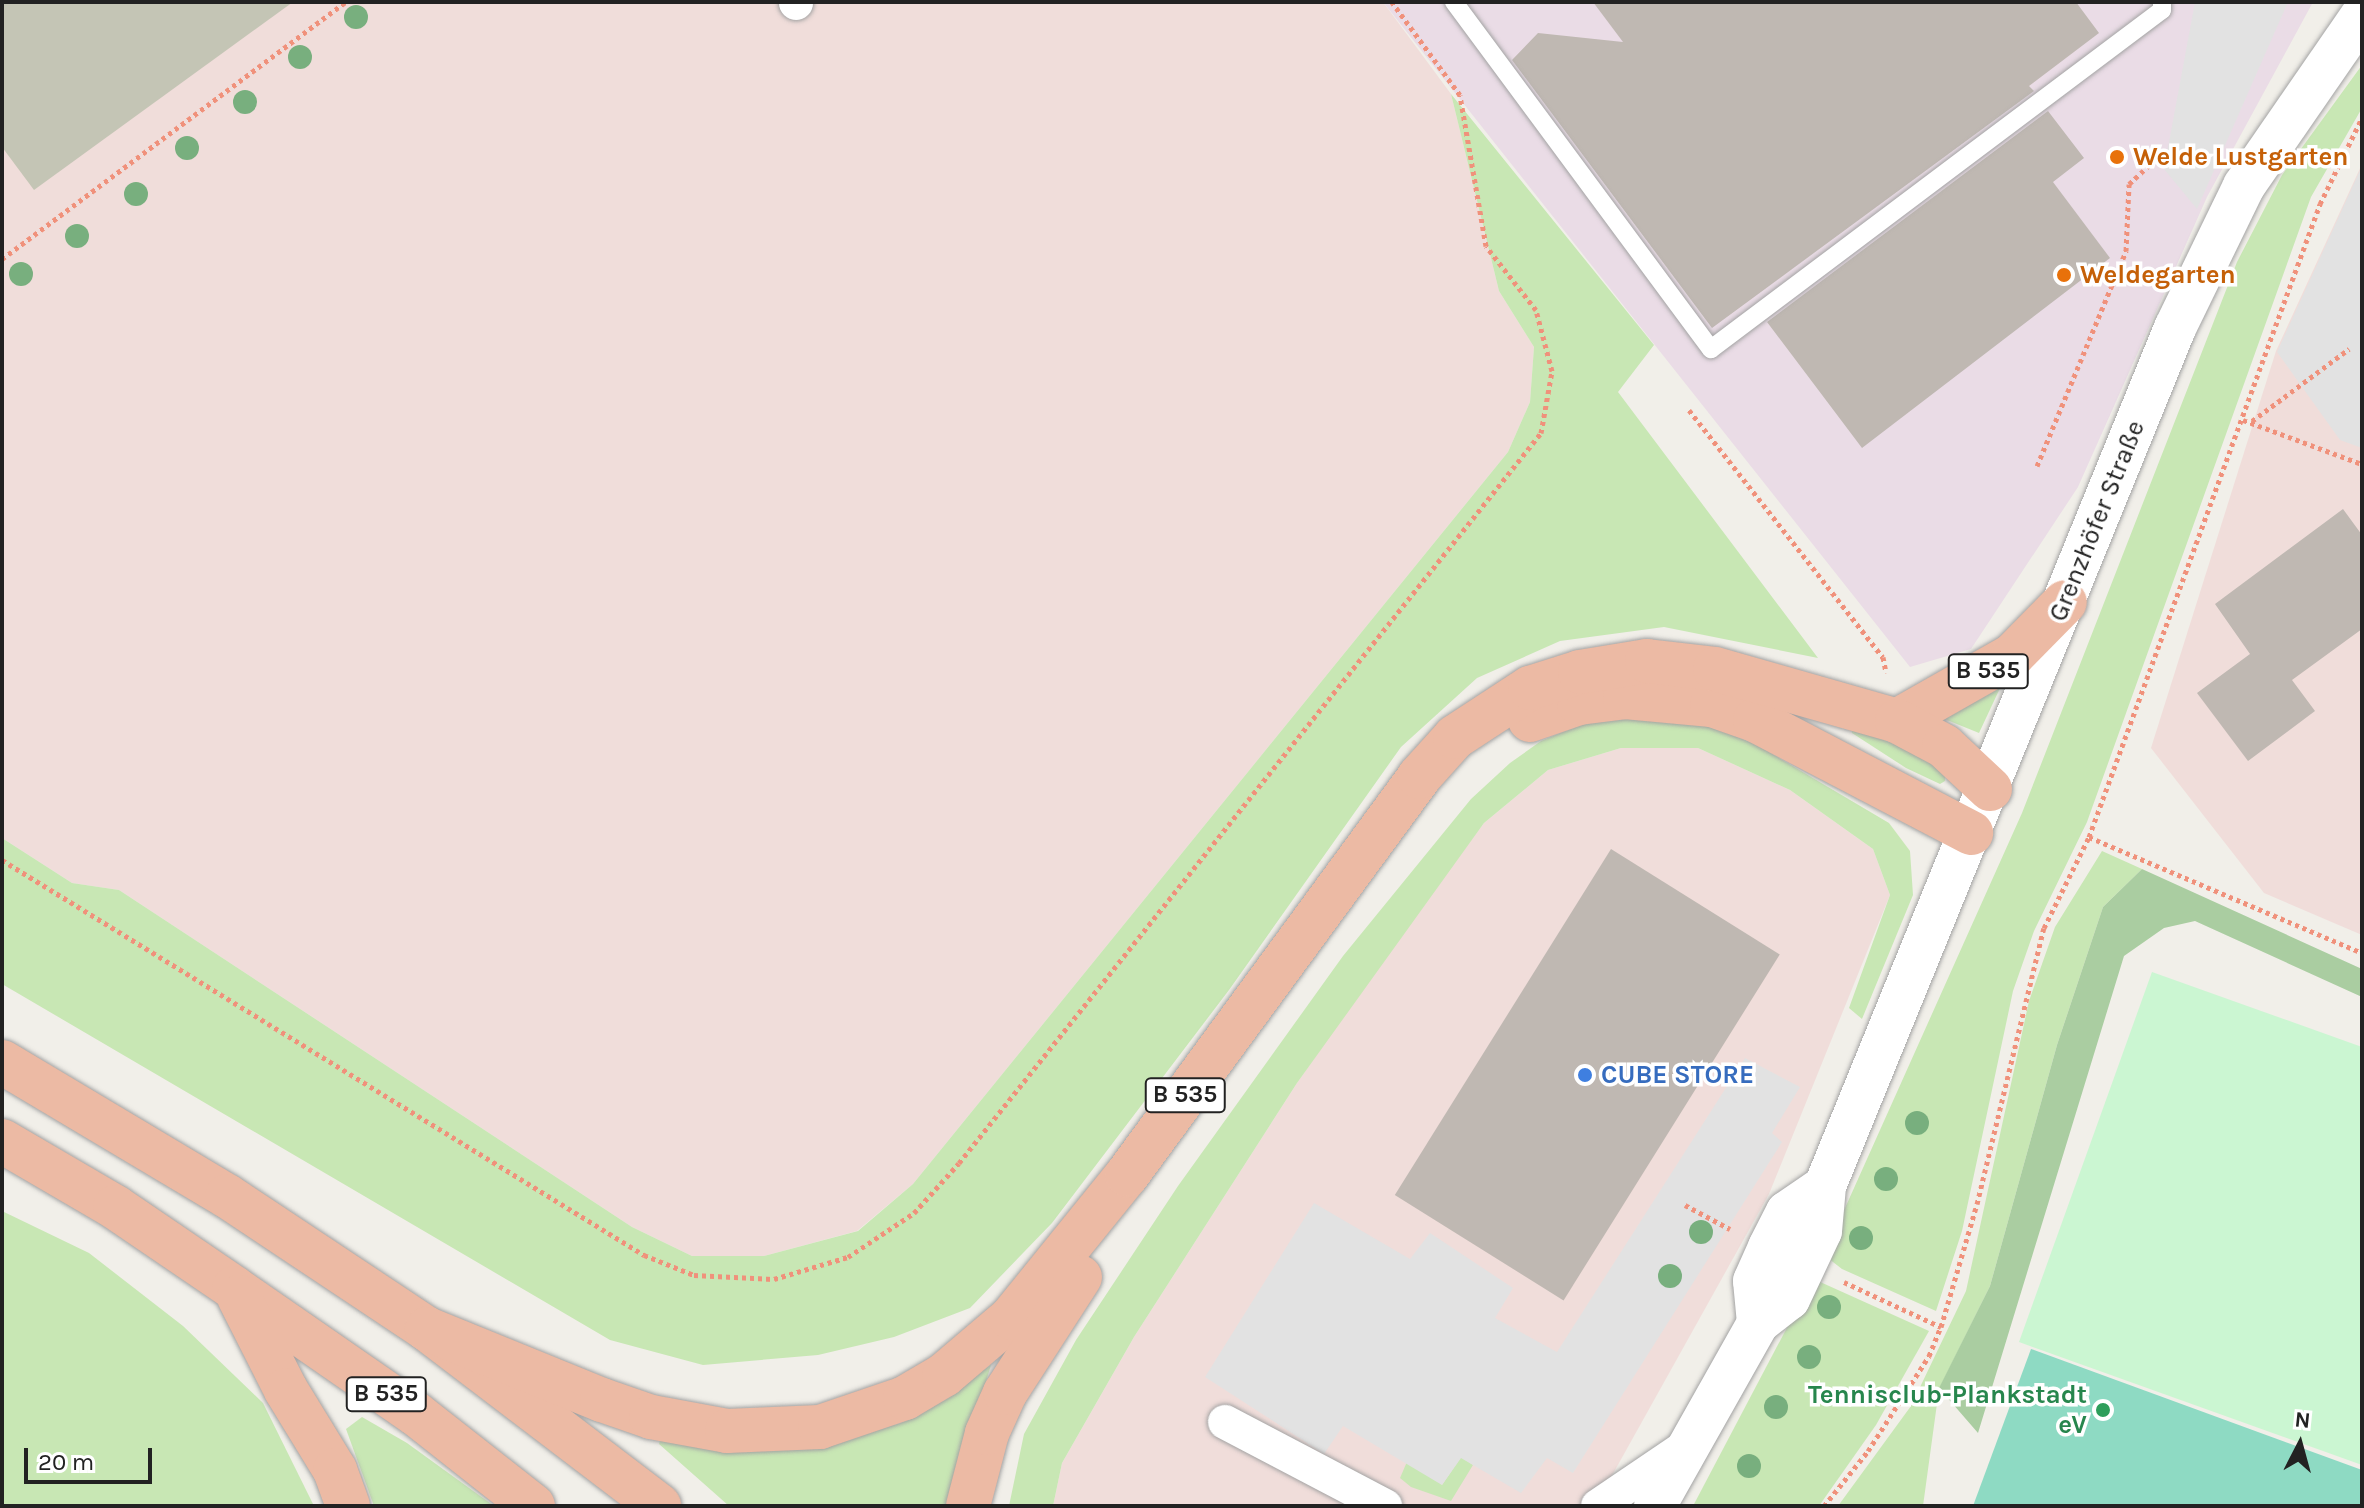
<!DOCTYPE html>
<meta charset="utf-8">
<style>
body{margin:0}
#map{position:relative;width:2364px;height:1508px;overflow:hidden;background:#f1efe9;font-family:Karla,sans-serif}
div>[style]{position:absolute}
.commercial>*{inset:0;background:#f0ddda}
.industrial>*{inset:0;background:#eadce6}
.construction>*{inset:0;background:#c4c5b5}
.grass>*{inset:0;background:#c8e7b4}
.forest>*{inset:0;background:#aacda1}
.park>*{inset:0;background:#cbf6d2}
.pitch>*{inset:0;background:#8edac3}
.parking>*{inset:0;background:#e2e2e2}
.building>*{inset:0;background:#bfb8b2;transform-origin:0 0}
.path>*{height:5px;margin-top:-2.5px;transform-origin:0;background:repeating-linear-gradient(90deg,#f0917b 0 4px,transparent 0 8px)}
.roads{filter:drop-shadow(0 0 2px #a3a3a3) drop-shadow(0 0 2px #a3a3a3)}
.service>*{height:18px;margin:-9px;padding:0 9px;transform-origin:9px;border-radius:9px;background:#fff}
.minor>*{height:34px;margin:-17px;padding:0 17px;transform-origin:17px;border-radius:17px;background:#fff}
.tertiary>*{height:42px;margin:-21px;padding:0 21px;transform-origin:21px;border-radius:21px;background:#fff}
.trunk>*{height:44px;margin:-22px;padding:0 22px;transform-origin:22px;border-radius:22px;background:#ecbaa4}
.trees>*{width:24px;height:24px;margin:-12px;border-radius:50%;background:#78af7e}
.dots>*{width:22px;height:22px;translate:-50% -50%;box-sizing:border-box;border:4px solid #fff;border-radius:50%}
span{translate:-50% -50%;white-space:nowrap;text-align:center;line-height:1.15;-webkit-text-stroke:7px #fff;paint-order:stroke}
.shield-label span{padding:2px 6px;background:#fff;border:2px solid;border-radius:6px;-webkit-text-stroke-width:0}
.shield-label{font-size:24px;color:#222;font-weight:700}
.food-label{font-size:26px;color:#c56008;font-weight:700}
.left{translate:0 -50%;text-align:left}
.street-label{font-size:26px;color:#222}
.shop-label{font-size:26px;color:#366cbe;font-weight:700}
.leisure-label{font-size:26px;color:#27864d;font-weight:700}
.right{translate:-100% -50%;text-align:right}
.frame{position:absolute;inset:0;border:4px solid #222;pointer-events:none}
.north{position:absolute;left:2260px;top:1404px;width:80px;height:80px;-webkit-text-stroke:6px #fff;paint-order:stroke;rotate:6deg;font-size:22px;font-weight:700;line-height:32px;text-align:center;color:#222}
.north::after{content:'';display:block;margin:auto;width:28px;height:36px;background:#222;clip-path:polygon(50% 0,100% 100%,50% 72%,0 100%)}
.scale{position:absolute;left:24px;top:1448px;width:128px;height:36px;box-sizing:border-box;border:4px solid #222;border-top:0;padding-left:10px;font-size:24px;line-height:28px;white-space:nowrap;color:#222;-webkit-text-stroke:6px #fff;paint-order:stroke}
</style>
<div id="map">
<div class="commercial">
<div style="clip-path:polygon(2px 2px,1383px 2px,1451px 94px,1499px 291px,1534px 347px,1530px 402px,1508px 452px,913px 1184px,857px 1231px,764px 1256px,692px 1256px,632px 1227px,119px 890px,72px 883px,2px 838px)"></div>
<div style="clip-path:polygon(2362px 164px,2362px 935px,2264px 893px,2151px 748px,2276px 351px)"></div>
<div style="clip-path:polygon(1621px 748px,1698px 748px,1790px 790px,1873px 849px,1890px 895px,1769px 1194px,1595px 1506px,1053px 1506px,1062px 1463px,1134px 1337px,1297px 1083px,1402px 932px,1484px 823px,1548px 770px)"></div>
</div>
<div class="industrial">
<div style="clip-path:polygon(1383px 2px,2313px 2px,2207px 197px,2078px 487px,1971px 649px,1910px 667px)"></div>
</div>
<div class="construction">
<div style="clip-path:polygon(2px 2px,293px 2px,34px 190px,2px 147px)"></div>
</div>
<div class="grass">
<div style="clip-path:polygon(2362px 65px,2362px 108px,2311px 197px,2087px 822px,2034px 931px,2013px 991px,1962px 1231px,1936px 1311px,1842px 1269px,1824px 1255px,2022px 813px,2237px 262px,2282px 175px)"></div>
<div style="clip-path:polygon(1451px 94px,1654px 345px,1618px 392px,1818px 658px,1664px 627px,1560px 641px,1477px 678px,1401px 747px,1229px 990px,1052px 1223px,970px 1308px,894px 1337px,818px 1355px,703px 1365px,610px 1340px,2px 984px,2px 838px,72px 883px,119px 890px,632px 1227px,692px 1256px,764px 1256px,858px 1231px,913px 1184px,1508px 452px,1530px 402px,1534px 347px,1499px 291px)"></div>
<div style="clip-path:polygon(2001px 686px,1979px 733px,1942px 718px)"></div>
<div style="clip-path:polygon(1624px 716px,1706px 724px,1757px 745px,1889px 823px,1910px 851px,1913px 895px,1862px 1019px,1849px 1008px,1890px 895px,1873px 849px,1790px 790px,1698px 748px,1621px 748px,1548px 770px,1484px 823px,1297px 1083px,1134px 1337px,1062px 1463px,1053px 1506px,1009px 1506px,1024px 1434px,1076px 1340px,1178px 1186px,1343px 956px,1471px 799px,1510px 763px,1541px 741px,1580px 725px)"></div>
<div style="clip-path:polygon(1852px 727px,1926px 757px,1945px 772px,1945px 781px,1940px 784px,1906px 768px,1852px 733px)"></div>
<div style="clip-path:polygon(2102px 851px,2142px 869px,2103px 907px,2057px 1045px,1990px 1286px,1939px 1389px,1923px 1506px,1838px 1506px,1911px 1406px,1966px 1291px,2029px 1001px,2055px 927px)"></div>
<div style="clip-path:polygon(2px 1211px,89px 1253px,183px 1326px,263px 1403px,314px 1506px,2px 1506px)"></div>
<div style="clip-path:polygon(1818px 1281px,1929px 1331px,1876px 1425px,1819px 1506px,1693px 1506px,1811px 1282px)"></div>
<div style="clip-path:polygon(991px 1365px,948px 1506px,729px 1506px,659px 1444px,660px 1440px,825px 1444px,901px 1423px)"></div>
<div style="clip-path:polygon(362px 1417px,407px 1443px,494px 1506px,374px 1506px,346px 1429px)"></div>
<div style="clip-path:polygon(1418px 1436px,1442px 1485px,1461px 1457px,1473px 1465px,1451px 1501px,1411px 1487px,1400px 1478px)"></div>
</div>
<div class="forest">
<div style="clip-path:polygon(2142px 869px,2362px 969px,2362px 997px,2195px 921px,2164px 928px,2124px 956px,1978px 1433px,1939px 1388px,1990px 1286px,2057px 1045px,2103px 907px)"></div>
</div>
<div class="park">
<div style="clip-path:polygon(2152px 972px,2362px 1047px,2362px 1465px,2019px 1342px)"></div>
</div>
<div class="pitch">
<div style="clip-path:polygon(2031px 1349px,2362px 1470px,2362px 1506px,1973px 1506px)"></div>
</div>
<div class="parking">
<div style="clip-path:polygon(2195px 2px,2288px 2px,2197px 209px,2164px 169px)"></div>
<div style="clip-path:polygon(2362px 166px,2362px 448px,2340px 440px,2277px 352px)"></div>
<div style="clip-path:polygon(1745px 1058px,1800px 1087px,1772px 1133px,1782px 1142px,1573px 1473px,1547px 1458px,1521px 1493px,1461px 1458px,1442px 1485px,1343px 1426px,1324px 1454px,1205px 1377px,1314px 1203px,1410px 1259px,1430px 1233px,1513px 1288px,1495px 1318px,1557px 1352px)"></div>
</div>
<div class="building">
<div style="clip-path:polygon(1593px 2px,2076px 2px,2099px 33px,2029px 86px,2034px 91px,1712px 328px,1512px 60px,1538px 33px,1623px 42px)"></div>
<div style="clip-path:polygon(2048px 111px,2084px 158px,2053px 182px,2110px 258px,1862px 448px,1767px 322px)"></div>
<div style="clip-path:polygon(2343px 509px,2362px 535px,2362px 629px,2292px 680px,2315px 711px,2248px 761px,2197px 693px,2250px 654px,2215px 604px)"></div>
<div style="left:1611px;top:849px;width:199px;height:408px;rotate:32deg"></div>
</div>
<div class="path">
<div style="left:2px;top:259px;width:429px;rotate:-36.8deg"></div>
<div style="left:1689px;top:410px;width:314px;rotate:51.9deg"></div>
<div style="left:1883px;top:657px;width:16px;rotate:79deg"></div>
<div style="left:2243px;top:420px;width:127px;rotate:20.3deg"></div>
<div style="left:2252px;top:421px;width:121px;rotate:-36.6deg"></div>
<div style="left:2037px;top:466px;width:233px;rotate:-67.5deg"></div>
<div style="left:2126px;top:251px;width:67px;rotate:-87.4deg"></div>
<div style="left:2129px;top:184px;width:33px;rotate:-43deg"></div>
<div style="left:2089px;top:837px;width:297px;rotate:23deg"></div>
<div style="left:2px;top:860px;width:754px;rotate:31.6deg"></div>
<div style="left:644px;top:1255px;width:54px;rotate:21.8deg"></div>
<div style="left:694px;top:1275px;width:80px;rotate:2.9deg"></div>
<div style="left:774px;top:1279px;width:77px;rotate:-16.6deg"></div>
<div style="left:848px;top:1257px;width:79px;rotate:-33.7deg"></div>
<div style="left:914px;top:1213px;width:67px;rotate:-48deg"></div>
<div style="left:959px;top:1163px;width:934px;rotate:-51.44deg"></div>
<div style="left:1541px;top:433px;width:63px;rotate:-79.9deg"></div>
<div style="left:1552px;top:371px;width:63px;rotate:-104.7deg"></div>
<div style="left:1536px;top:310px;width:81px;rotate:-128deg"></div>
<div style="left:1486px;top:246px;width:153px;rotate:-99.8deg"></div>
<div style="left:1460px;top:95px;width:115px;rotate:-126.2deg"></div>
<div style="left:1685px;top:1205px;width:51px;rotate:28.1deg"></div>
<div style="left:1844px;top:1282px;width:107px;rotate:24.9deg"></div>
<div style="left:1824px;top:1506px;width:70px;rotate:-51.3deg"></div>
<div style="left:1868px;top:1451px;width:113px;rotate:-57.3deg"></div>
<div style="left:1929px;top:1356px;width:31px;rotate:-68deg"></div>
<div style="left:1941px;top:1327px;width:128px;rotate:-73.7deg"></div>
<div style="left:1977px;top:1204px;width:284px;rotate:-76.4deg"></div>
<div style="left:2044px;top:928px;width:102px;rotate:-63.7deg"></div>
<div style="left:2089px;top:837px;width:674px;rotate:-69.95deg"></div>
<div style="left:2320px;top:204px;width:96px;rotate:-64deg"></div>
</div>
<div class="roads">
<div class="service">
<div style="left:1454px;top:2px;width:432px;rotate:53.5deg"></div>
<div style="left:1711px;top:349px;width:564px;rotate:-36.93deg"></div>
<div style="left:2162px;top:10px;width:8px;rotate:-90deg"></div>
</div>
<div class="minor">
<div style="left:796px;top:2px;width:1px;rotate:90deg"></div>
<div style="left:1225px;top:1422px;width:181px;rotate:27.7deg"></div>
<div style="left:1598px;top:1506px;width:109px;rotate:-34.1deg"></div>
</div>
<div class="tertiary">
<div style="left:1758px;top:1323px;width:42px;rotate:-95.4deg"></div>
<div style="left:1754px;top:1281px;width:37px;rotate:-66deg"></div>
<div style="left:1769px;top:1247px;width:39px;rotate:-63deg"></div>
<div style="left:1787px;top:1212px;width:46px;rotate:-34.4deg"></div>
<div style="left:1655px;top:1506px;width:210px;rotate:-60.6deg"></div>
<div style="left:1758px;top:1323px;width:39px;rotate:-38deg"></div>
<div style="left:1789px;top:1299px;width:75px;rotate:-64.8deg"></div>
<div style="left:1821px;top:1231px;width:45px;rotate:-84.9deg"></div>
<div style="left:1825px;top:1186px;width:927px;rotate:-67.81deg"></div>
<div style="left:2175px;top:328px;width:158px;rotate:-64.1deg"></div>
<div style="left:2244px;top:186px;width:208px;rotate:-55.4deg"></div>
</div>
<div class="trunk">
<div style="left:1530px;top:720px;width:52px;rotate:-19.1deg"></div>
<div style="left:1579px;top:703px;width:46px;rotate:-7.4deg"></div>
<div style="left:1625px;top:697px;width:87px;rotate:5.3deg"></div>
<div style="left:1712px;top:705px;width:46px;rotate:19.2deg"></div>
<div style="left:1755px;top:720px;width:244px;rotate:27.6deg"></div>
<div style="left:1897px;top:721px;width:133px;rotate:-29.6deg"></div>
<div style="left:2013px;top:655px;width:74px;rotate:-45.5deg"></div>
<div style="left:2px;top:1062px;width:262px;rotate:30.8deg"></div>
<div style="left:227px;top:1196px;width:240px;rotate:33.6deg"></div>
<div style="left:427px;top:1329px;width:292px;rotate:37.3deg"></div>
<div style="left:2px;top:1141px;width:131px;rotate:30.3deg"></div>
<div style="left:115px;top:1207px;width:144px;rotate:34.2deg"></div>
<div style="left:234px;top:1288px;width:221px;rotate:34.7deg"></div>
<div style="left:416px;top:1414px;width:149px;rotate:38.2deg"></div>
<div style="left:239px;top:1297px;width:104px;rotate:63.2deg"></div>
<div style="left:286px;top:1390px;width:94px;rotate:58.5deg"></div>
<div style="left:335px;top:1470px;width:38px;rotate:70deg"></div>
<div style="left:427px;top:1329px;width:189px;rotate:22.1deg"></div>
<div style="left:602px;top:1400px;width:52px;rotate:19.1deg"></div>
<div style="left:651px;top:1417px;width:77px;rotate:10.4deg"></div>
<div style="left:727px;top:1431px;width:93px;rotate:-2.5deg"></div>
<div style="left:820px;top:1427px;width:90px;rotate:-18.8deg"></div>
<div style="left:905px;top:1398px;width:45px;rotate:-30.5deg"></div>
<div style="left:944px;top:1375px;width:88px;rotate:-40.4deg"></div>
<div style="left:1011px;top:1318px;width:184px;rotate:-51deg"></div>
<div style="left:1127px;top:1175px;width:494px;rotate:-53.7deg"></div>
<div style="left:1419px;top:777px;width:54px;rotate:-48deg"></div>
<div style="left:1455px;top:737px;width:90px;rotate:-33.2deg"></div>
<div style="left:1530px;top:688px;width:52px;rotate:-17.7deg"></div>
<div style="left:1580px;top:672px;width:68px;rotate:-9.3deg"></div>
<div style="left:1647px;top:661px;width:68px;rotate:6.7deg"></div>
<div style="left:1715px;top:669px;width:189px;rotate:15.9deg"></div>
<div style="left:1897px;top:721px;width:53px;rotate:28deg"></div>
<div style="left:1944px;top:746px;width:63px;rotate:43.1deg"></div>
<div style="left:968px;top:1506px;width:75px;rotate:-75.4deg"></div>
<div style="left:987px;top:1433px;width:44px;rotate:-65.8deg"></div>
<div style="left:1005px;top:1393px;width:138px;rotate:-57.1deg"></div>
</div>
</div>
<div class="trees">
<div style="left:356px;top:17px"></div>
<div style="left:300px;top:57px"></div>
<div style="left:245px;top:102px"></div>
<div style="left:187px;top:148px"></div>
<div style="left:136px;top:194px"></div>
<div style="left:77px;top:236px"></div>
<div style="left:21px;top:274px"></div>
<div style="left:1917px;top:1123px"></div>
<div style="left:1886px;top:1179px"></div>
<div style="left:1701px;top:1232px"></div>
<div style="left:1861px;top:1238px"></div>
<div style="left:1670px;top:1276px"></div>
<div style="left:1829px;top:1307px"></div>
<div style="left:1809px;top:1357px"></div>
<div style="left:1776px;top:1407px"></div>
<div style="left:1749px;top:1466px"></div>
</div>
<div class="dots">
<div style="left:2117px;top:157px;background:#e8710a"></div>
<div style="left:2064px;top:275px;background:#e8710a"></div>
<div style="left:1585px;top:1075px;background:#3f7fe0"></div>
<div style="left:2103px;top:1410px;background:#2e9e5b"></div>
</div>
<div class="shield-label">
<span style="left:1988px;top:671px">B 535</span>
<span style="left:1185px;top:1095px">B 535</span>
<span style="left:386px;top:1394px">B 535</span>
</div>
<div class="food-label">
<span class="left" style="left:2133px;top:157px">Welde Lustgarten</span>
<span class="left" style="left:2080px;top:275px">Weldegarten</span>
</div>
<div class="street-label">
<span style="left:2097px;top:521px;rotate:-68deg">Grenzhöfer Straße</span>
</div>
<div class="shop-label">
<span class="left" style="left:1601px;top:1075px">CUBE STORE</span>
</div>
<div class="leisure-label">
<span class="right" style="left:2087px;top:1410px">Tennisclub-Plankstadt<br>eV</span>
</div>
<div class="frame"></div>
<div class="north">N</div>
<div class="scale">20 m</div>
</div>
